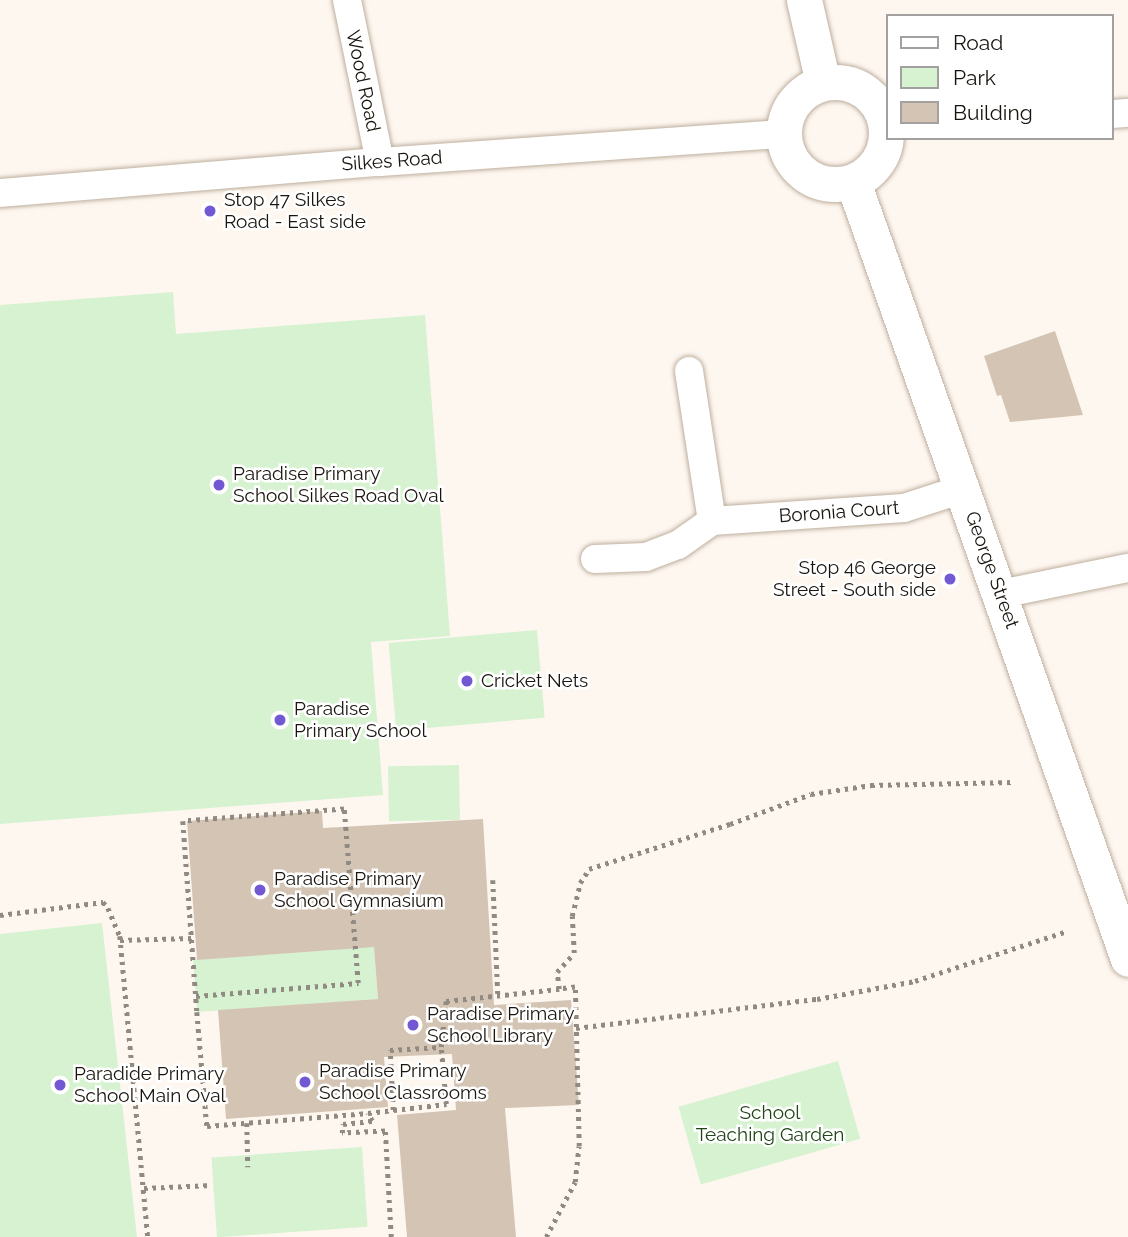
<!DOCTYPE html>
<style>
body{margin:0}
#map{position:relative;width:1128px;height:1237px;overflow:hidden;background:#fef7f0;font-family:Raleway,sans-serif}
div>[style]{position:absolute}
.green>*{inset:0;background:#d7f2d1;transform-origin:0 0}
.building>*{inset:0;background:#d4c4b3}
.path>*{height:4.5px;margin-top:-2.25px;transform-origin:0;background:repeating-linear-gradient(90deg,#908a83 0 3.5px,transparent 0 8.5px)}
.roads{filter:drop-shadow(0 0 2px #beaf9e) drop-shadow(0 0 2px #beaf9e)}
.minor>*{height:28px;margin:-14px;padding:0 14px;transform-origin:14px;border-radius:14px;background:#fff}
.tertiary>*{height:35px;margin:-17.5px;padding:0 17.5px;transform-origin:17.5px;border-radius:17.5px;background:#fff}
.tertiary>.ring{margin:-17.5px;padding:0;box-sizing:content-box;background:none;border:35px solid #fff;border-radius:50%}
.dots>*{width:19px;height:19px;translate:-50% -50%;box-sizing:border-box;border:4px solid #fff;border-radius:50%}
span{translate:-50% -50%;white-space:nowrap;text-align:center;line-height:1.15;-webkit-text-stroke:5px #fff;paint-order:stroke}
.street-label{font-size:19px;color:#19140e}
.poi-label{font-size:19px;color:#19140e}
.left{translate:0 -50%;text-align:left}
.right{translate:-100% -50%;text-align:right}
.park-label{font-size:19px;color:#214517}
.legend{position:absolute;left:886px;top:14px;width:228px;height:126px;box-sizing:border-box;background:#fff;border:2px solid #a3a19f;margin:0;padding:9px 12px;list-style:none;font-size:21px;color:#19140e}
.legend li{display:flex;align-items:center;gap:14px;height:35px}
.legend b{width:35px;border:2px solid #a3a19f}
</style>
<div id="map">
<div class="green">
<div style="clip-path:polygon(173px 292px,176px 334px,425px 315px,450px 636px,371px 642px,383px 795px,0 824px,0 305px)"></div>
<div style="left:537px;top:630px;width:88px;height:149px;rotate:85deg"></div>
<div style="left:459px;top:765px;width:55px;height:71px;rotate:89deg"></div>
<div style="clip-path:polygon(365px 826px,378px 999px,197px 1012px,193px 960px,332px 950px,323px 829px)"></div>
<div style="clip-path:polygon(102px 923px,137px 1237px,0 1237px,0 934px)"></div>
<div style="left:838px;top:1061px;width:81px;height:166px;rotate:74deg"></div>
<div style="left:362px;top:1147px;width:80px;height:151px;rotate:86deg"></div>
</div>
<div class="building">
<div style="clip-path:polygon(1055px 331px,1083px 415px,1010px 422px,1001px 395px,997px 396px,984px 356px)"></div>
<div style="clip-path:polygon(322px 811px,323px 828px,483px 819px,494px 1005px,571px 1000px,579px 1105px,505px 1108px,516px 1237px,407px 1237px,397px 1115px,456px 1110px,452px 1054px,384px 1057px,388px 1107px,226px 1119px,218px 1010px,378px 999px,374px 947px,197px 960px,187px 821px)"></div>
</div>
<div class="path">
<div style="left:493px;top:880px;width:116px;rotate:87.5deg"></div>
<div style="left:0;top:915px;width:104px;rotate:-7.2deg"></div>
<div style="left:103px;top:902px;width:8px;rotate:50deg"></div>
<div style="left:108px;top:908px;width:30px;rotate:67deg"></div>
<div style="left:120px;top:936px;width:302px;rotate:84.7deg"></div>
<div style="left:120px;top:940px;width:72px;rotate:-1.6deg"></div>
<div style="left:196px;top:996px;width:163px;rotate:-4.6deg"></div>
<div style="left:358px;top:983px;width:175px;rotate:-94.6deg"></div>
<div style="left:344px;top:809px;width:161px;rotate:175.7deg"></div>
<div style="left:183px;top:821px;width:192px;rotate:85.8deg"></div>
<div style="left:197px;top:1012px;width:114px;rotate:85deg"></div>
<div style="left:207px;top:1126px;width:162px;rotate:-4.6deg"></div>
<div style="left:576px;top:1028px;width:243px;rotate:-6.9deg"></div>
<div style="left:817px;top:999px;width:100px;rotate:-10.4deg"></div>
<div style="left:915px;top:981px;width:160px;rotate:-18.2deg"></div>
<div style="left:393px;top:1110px;width:60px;rotate:-92.9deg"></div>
<div style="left:390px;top:1050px;width:51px;rotate:-3.4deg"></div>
<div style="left:247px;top:1123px;width:44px;rotate:88.7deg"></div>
<div style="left:144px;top:1188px;width:68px;rotate:-2.5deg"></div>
<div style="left:391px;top:1237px;width:106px;rotate:-93.2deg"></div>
<div style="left:385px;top:1131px;width:43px;rotate:177.3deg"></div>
<div style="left:342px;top:1133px;width:9px;rotate:-84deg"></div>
<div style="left:343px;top:1124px;width:29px;rotate:-6deg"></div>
<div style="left:372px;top:1121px;width:9px;rotate:-117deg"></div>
<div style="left:368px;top:1113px;width:79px;rotate:-6.6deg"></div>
<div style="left:446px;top:1104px;width:57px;rotate:-95deg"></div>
<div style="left:441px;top:1047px;width:46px;rotate:-83.8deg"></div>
<div style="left:446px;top:1001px;width:114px;rotate:-6.1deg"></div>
<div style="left:559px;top:989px;width:17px;rotate:-97deg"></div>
<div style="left:557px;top:972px;width:25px;rotate:-48deg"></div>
<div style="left:574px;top:953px;width:37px;rotate:-93deg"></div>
<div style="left:572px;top:916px;width:34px;rotate:-76deg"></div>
<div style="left:580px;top:883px;width:17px;rotate:-57deg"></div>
<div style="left:589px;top:869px;width:148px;rotate:-17.7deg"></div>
<div style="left:730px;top:824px;width:86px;rotate:-20.3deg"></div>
<div style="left:811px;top:794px;width:61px;rotate:-8.5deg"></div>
<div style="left:871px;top:785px;width:143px;rotate:-1.2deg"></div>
<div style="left:546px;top:1237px;width:62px;rotate:-62.2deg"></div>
<div style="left:575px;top:1182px;width:36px;rotate:-84deg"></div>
<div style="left:579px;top:1146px;width:159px;rotate:-91.4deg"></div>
<div style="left:575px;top:987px;width:16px;rotate:173deg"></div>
</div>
<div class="roads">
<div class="minor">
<div style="left:347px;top:0;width:165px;rotate:78.5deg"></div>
<div style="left:1112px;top:114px;width:16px;rotate:-4deg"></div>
<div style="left:887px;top:137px;width:1px"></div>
<div style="left:0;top:193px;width:381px;rotate:-4.7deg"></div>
<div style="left:380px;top:162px;width:404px;rotate:-4deg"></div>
<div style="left:689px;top:371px;width:152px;rotate:81.3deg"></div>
<div style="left:595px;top:559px;width:51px;rotate:-2.2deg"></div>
<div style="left:646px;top:557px;width:34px;rotate:-21deg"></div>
<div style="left:678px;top:545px;width:42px;rotate:-35.2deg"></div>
<div style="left:712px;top:521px;width:192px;rotate:-3.9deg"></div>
<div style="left:904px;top:508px;width:62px;rotate:-17.9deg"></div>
<div style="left:1001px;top:594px;width:130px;rotate:-11.6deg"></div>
</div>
<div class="tertiary">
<div style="left:804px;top:0;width:85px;rotate:77.1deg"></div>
<div class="ring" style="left:784px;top:82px;width:67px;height:67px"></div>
<div style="left:853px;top:182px;width:824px;rotate:70.51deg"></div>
</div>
</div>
<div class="dots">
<div style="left:210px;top:211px;background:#7258d2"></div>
<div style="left:219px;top:485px;background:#7258d2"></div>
<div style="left:950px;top:579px;background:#7258d2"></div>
<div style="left:467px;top:681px;background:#7258d2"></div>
<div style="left:280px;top:720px;background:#7258d2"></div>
<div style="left:260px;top:890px;background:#7258d2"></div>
<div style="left:413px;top:1025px;background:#7258d2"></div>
<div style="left:305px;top:1082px;background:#7258d2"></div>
<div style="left:60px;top:1085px;background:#7258d2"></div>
</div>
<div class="street-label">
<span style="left:363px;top:81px;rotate:78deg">Wood Road</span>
<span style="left:392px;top:161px;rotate:-4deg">Silkes Road</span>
<span style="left:839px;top:512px;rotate:-4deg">Boronia Court</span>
<span style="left:992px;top:570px;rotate:70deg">George Street</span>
</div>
<div class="poi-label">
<span class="left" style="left:224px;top:211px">Stop 47 Silkes<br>Road - East side</span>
<span class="left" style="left:233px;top:485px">Paradise Primary<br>School Silkes Road Oval</span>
<span class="right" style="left:936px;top:579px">Stop 46 George<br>Street - South side</span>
<span class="left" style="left:481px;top:681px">Cricket Nets</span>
<span class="left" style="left:294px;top:720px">Paradise<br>Primary School</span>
<span class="left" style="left:274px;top:890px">Paradise Primary<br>School Gymnasium</span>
<span class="left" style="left:427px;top:1025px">Paradise Primary<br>School Library</span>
<span class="left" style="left:319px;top:1082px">Paradise Primary<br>School Classrooms</span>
<span class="left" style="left:74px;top:1085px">Paradide Primary<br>School Main Oval</span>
</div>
<div class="park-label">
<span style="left:770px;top:1124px">School<br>Teaching Garden</span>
</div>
<ul class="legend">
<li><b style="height:9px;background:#fff"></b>Road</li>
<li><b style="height:19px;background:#d7f2d1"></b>Park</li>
<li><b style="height:19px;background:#d4c4b3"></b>Building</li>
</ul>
</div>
